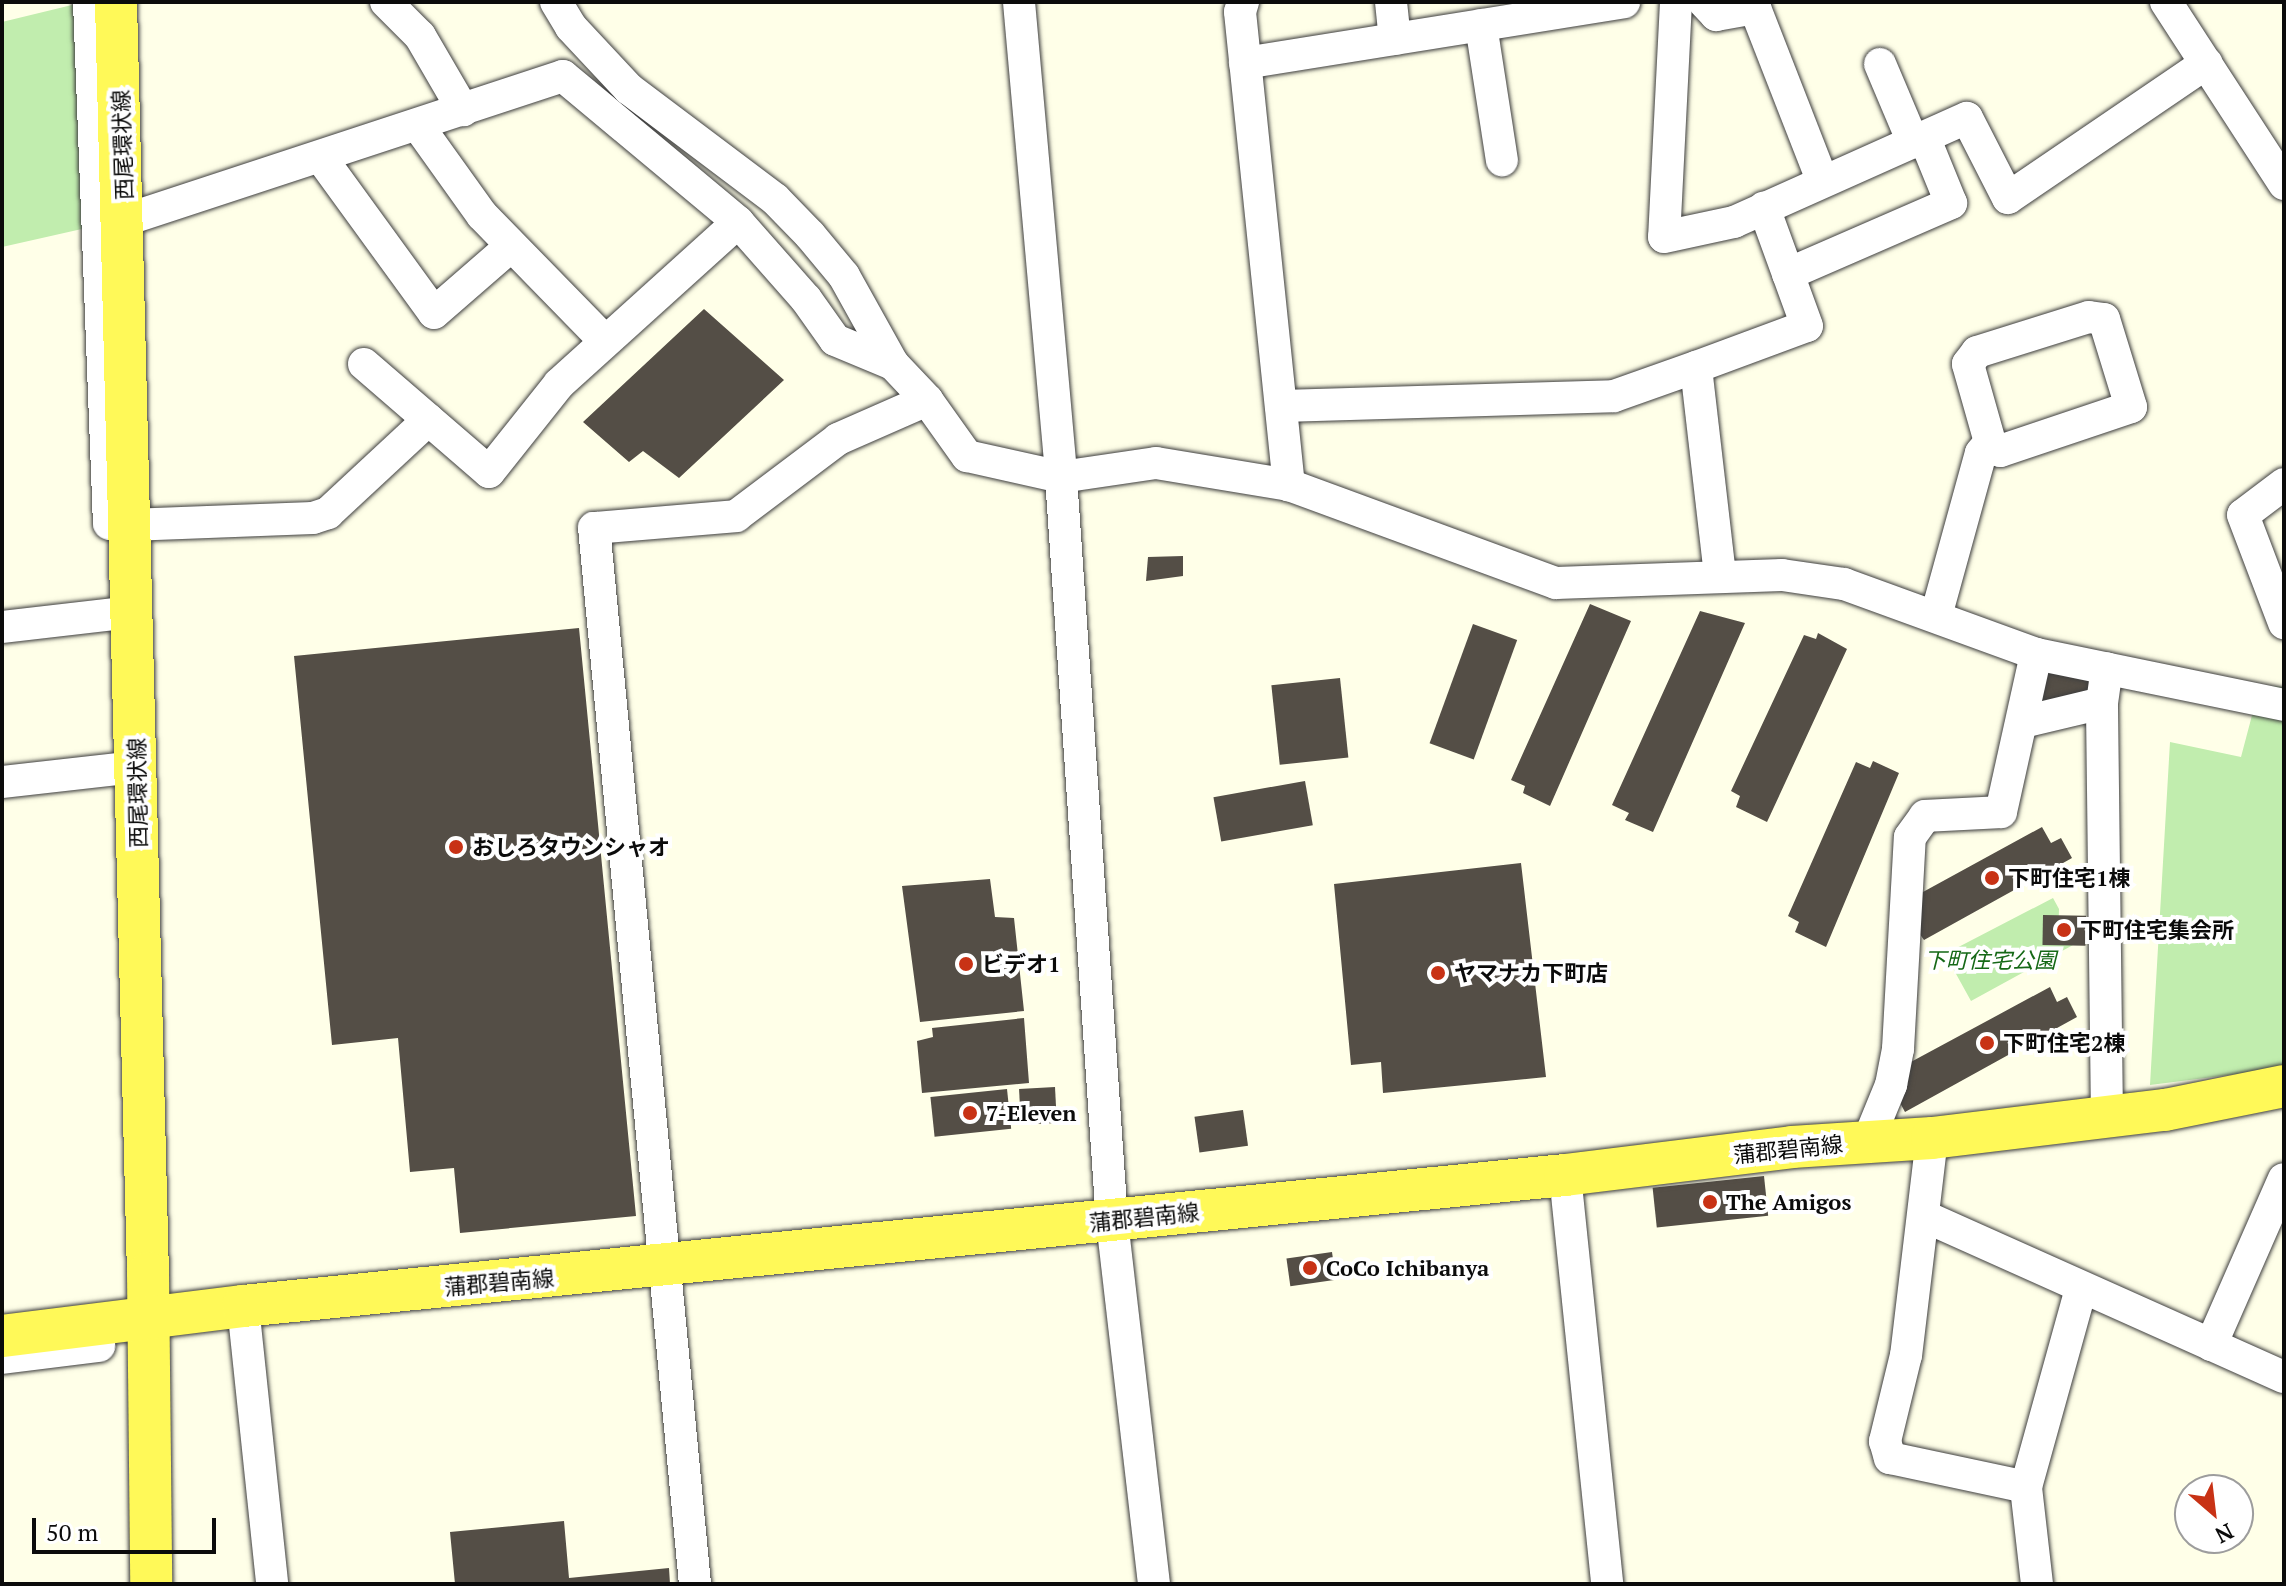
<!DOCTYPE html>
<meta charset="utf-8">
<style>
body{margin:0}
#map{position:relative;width:2286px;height:1586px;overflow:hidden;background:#ffffe8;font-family:"PT Serif","Noto Sans JP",serif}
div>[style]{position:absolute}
.green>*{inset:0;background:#c1edae}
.building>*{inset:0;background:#544e46;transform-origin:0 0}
.roads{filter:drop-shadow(0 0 2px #3e3e3e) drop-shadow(0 0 2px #3e3e3e)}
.minor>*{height:32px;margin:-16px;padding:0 16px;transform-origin:16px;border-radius:16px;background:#fff}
.major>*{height:42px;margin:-21px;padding:0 21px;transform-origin:21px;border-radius:21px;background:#fff958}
.dots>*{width:22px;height:22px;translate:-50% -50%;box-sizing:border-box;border:4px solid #fff;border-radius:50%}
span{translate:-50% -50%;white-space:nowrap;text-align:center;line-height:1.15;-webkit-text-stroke:8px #fff;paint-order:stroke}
.street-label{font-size:22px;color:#0b0b0b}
.poi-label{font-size:22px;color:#0b0b0b;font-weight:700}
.left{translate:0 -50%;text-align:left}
.park-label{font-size:22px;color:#156816;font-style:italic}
.frame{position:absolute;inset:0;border:4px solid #0b0b0b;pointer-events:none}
.north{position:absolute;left:2174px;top:1474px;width:80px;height:80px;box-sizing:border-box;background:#fff;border:2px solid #9d9d9d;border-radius:50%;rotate:152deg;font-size:22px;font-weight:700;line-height:32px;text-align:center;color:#0b0b0b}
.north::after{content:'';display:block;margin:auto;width:28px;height:36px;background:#c83215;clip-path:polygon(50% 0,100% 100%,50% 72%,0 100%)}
.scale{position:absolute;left:32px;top:1518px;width:184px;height:36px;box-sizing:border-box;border:4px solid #0b0b0b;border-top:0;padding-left:10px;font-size:24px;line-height:28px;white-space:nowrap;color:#0b0b0b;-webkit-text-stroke:6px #fff;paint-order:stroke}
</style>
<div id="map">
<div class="green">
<div style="clip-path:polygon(72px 5px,96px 9px,104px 224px,2px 247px,2px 22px)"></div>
<div style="clip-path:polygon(2260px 685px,2284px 687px,2284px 1068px,2150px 1085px,2170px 742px,2241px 757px)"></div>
<div style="clip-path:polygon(2053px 898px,2059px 909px,2058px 940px,2073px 945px,1971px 1001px,1945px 954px)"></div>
</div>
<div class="building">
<div style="clip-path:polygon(704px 309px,784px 380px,679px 478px,643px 451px,629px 462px,583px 422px)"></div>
<div style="clip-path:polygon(1183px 556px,1183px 576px,1146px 581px,1148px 557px)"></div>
<div style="clip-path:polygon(1590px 604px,1631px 621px,1550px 806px,1523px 793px,1525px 786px,1511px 780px)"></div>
<div style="clip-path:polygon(1700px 611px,1745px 623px,1653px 832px,1625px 820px,1629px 813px,1612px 805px)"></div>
<div style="left:1473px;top:624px;width:47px;height:127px;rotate:20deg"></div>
<div style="clip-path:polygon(579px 628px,636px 1216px,460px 1233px,454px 1168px,410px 1172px,398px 1038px,332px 1045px,294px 656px)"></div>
<div style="clip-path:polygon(1818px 633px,1847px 649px,1767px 822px,1736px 807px,1740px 796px,1731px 791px,1804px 635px,1816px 639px)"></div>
<div style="clip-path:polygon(2047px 665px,2103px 680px,2099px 695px,2033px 716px)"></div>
<div style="left:1340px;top:678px;width:80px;height:69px;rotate:84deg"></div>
<div style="clip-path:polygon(1873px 761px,1899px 773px,1826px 947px,1795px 932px,1799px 922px,1788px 916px,1856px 762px,1870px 768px)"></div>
<div style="left:1305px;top:781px;width:45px;height:93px;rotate:80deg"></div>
<div style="clip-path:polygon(2042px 827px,2051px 843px,2061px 838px,2072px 858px,1924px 940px,1909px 919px,1912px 898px)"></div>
<div style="clip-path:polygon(1521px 863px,1546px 1077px,1383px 1093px,1381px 1062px,1351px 1065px,1334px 884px)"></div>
<div style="clip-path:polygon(990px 879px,995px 917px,1014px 918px,1024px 1011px,920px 1022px,902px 886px)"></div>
<div style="left:2043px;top:915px;width:43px;height:30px;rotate:1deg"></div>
<div style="clip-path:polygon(2050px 987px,2057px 1002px,2067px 997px,2077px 1017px,1905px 1112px,1891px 1086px,1896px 1070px)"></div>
<div style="clip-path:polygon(1024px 1018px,1029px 1083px,922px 1093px,917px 1041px,933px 1037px,932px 1028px)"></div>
<div style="left:1055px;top:1087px;width:36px;height:36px;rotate:87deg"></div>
<div style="left:1007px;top:1089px;width:40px;height:77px;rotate:84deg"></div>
<div style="left:1243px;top:1110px;width:36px;height:49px;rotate:82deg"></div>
<div style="left:1764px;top:1176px;width:40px;height:112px;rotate:84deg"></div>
<div style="left:1332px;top:1252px;width:28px;height:46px;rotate:82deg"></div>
<div style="clip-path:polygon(564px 1521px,569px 1578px,669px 1568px,670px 1584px,455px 1584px,450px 1532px)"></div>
</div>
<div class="roads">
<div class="minor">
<div style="left:89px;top:2px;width:522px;rotate:87.81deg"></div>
<div style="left:386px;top:2px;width:48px;rotate:45deg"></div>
<div style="left:420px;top:36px;width:86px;rotate:59.8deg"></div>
<div style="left:556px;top:2px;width:29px;rotate:59deg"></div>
<div style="left:571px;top:27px;width:85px;rotate:46.9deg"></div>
<div style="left:629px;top:89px;width:183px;rotate:37deg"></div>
<div style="left:775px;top:199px;width:50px;rotate:45.8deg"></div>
<div style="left:810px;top:235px;width:53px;rotate:50.3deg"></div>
<div style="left:844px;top:276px;width:101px;rotate:60.9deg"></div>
<div style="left:893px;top:364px;width:50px;rotate:46.6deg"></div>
<div style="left:927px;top:400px;width:69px;rotate:54.5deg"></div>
<div style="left:967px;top:456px;width:96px;rotate:12.6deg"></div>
<div style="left:1061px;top:477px;width:96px;rotate:-8.4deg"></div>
<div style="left:1156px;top:463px;width:135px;rotate:9.4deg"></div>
<div style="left:1289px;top:485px;width:284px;rotate:20.2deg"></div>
<div style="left:1556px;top:583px;width:226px;rotate:-2deg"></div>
<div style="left:1782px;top:575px;width:63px;rotate:8.3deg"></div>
<div style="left:1844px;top:584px;width:204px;rotate:20deg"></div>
<div style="left:2036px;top:654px;width:253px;rotate:11.6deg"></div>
<div style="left:1019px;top:2px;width:477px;rotate:84.9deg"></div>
<div style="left:1061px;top:477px;width:746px;rotate:86.08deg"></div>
<div style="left:1112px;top:1221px;width:365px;rotate:83.4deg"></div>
<div style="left:1243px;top:2px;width:10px;rotate:107deg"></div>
<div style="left:1240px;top:12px;width:476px;rotate:84.1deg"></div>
<div style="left:1391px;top:2px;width:37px;rotate:84deg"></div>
<div style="left:1676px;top:2px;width:235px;rotate:92.9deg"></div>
<div style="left:1664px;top:237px;width:72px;rotate:-12.1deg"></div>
<div style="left:1734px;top:222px;width:255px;rotate:-24.1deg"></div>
<div style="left:1967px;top:118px;width:90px;rotate:62.9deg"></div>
<div style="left:2008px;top:198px;width:240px;rotate:-34.2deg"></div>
<div style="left:1704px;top:2px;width:18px;rotate:47deg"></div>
<div style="left:1716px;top:15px;width:40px;rotate:-10deg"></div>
<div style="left:1755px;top:8px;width:185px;rotate:68.7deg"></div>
<div style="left:2166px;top:2px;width:217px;rotate:57deg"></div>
<div style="left:1481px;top:25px;width:137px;rotate:81.2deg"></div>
<div style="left:1245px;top:63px;width:384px;rotate:-9.1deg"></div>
<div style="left:1880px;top:64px;width:85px;rotate:67.1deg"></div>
<div style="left:419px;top:127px;width:108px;rotate:54.4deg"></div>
<div style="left:482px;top:215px;width:175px;rotate:45.7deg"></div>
<div style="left:322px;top:159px;width:190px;rotate:54deg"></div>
<div style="left:434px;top:313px;width:101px;rotate:-41deg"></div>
<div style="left:125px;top:220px;width:461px;rotate:-18.2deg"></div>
<div style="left:563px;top:76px;width:228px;rotate:39.8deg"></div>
<div style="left:738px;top:222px;width:103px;rotate:48.6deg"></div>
<div style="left:806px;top:299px;width:50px;rotate:54.7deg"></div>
<div style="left:835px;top:340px;width:63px;rotate:22.5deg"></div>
<div style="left:1788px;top:274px;width:178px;rotate:-23.5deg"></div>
<div style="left:1951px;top:203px;width:71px;rotate:-112.2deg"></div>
<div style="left:364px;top:364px;width:165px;rotate:40.8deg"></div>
<div style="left:489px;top:472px;width:112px;rotate:-51.5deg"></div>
<div style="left:559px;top:384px;width:241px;rotate:-42.1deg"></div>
<div style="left:1281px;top:406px;width:333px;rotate:-1.7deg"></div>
<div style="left:1614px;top:396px;width:87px;rotate:-19.5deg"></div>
<div style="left:2284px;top:484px;width:51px;rotate:142.9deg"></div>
<div style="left:2243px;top:515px;width:116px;rotate:69.2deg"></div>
<div style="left:129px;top:525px;width:184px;rotate:-2.2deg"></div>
<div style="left:313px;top:518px;width:16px;rotate:-18deg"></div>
<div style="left:328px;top:513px;width:137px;rotate:-42.9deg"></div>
<div style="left:1720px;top:575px;width:209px;rotate:-96.6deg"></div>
<div style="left:1696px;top:367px;width:118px;rotate:-20.3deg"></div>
<div style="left:1807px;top:326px;width:126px;rotate:-110deg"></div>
<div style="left:1936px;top:616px;width:169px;rotate:-74.6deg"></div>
<div style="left:1981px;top:453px;width:14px;rotate:-51deg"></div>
<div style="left:1990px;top:442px;width:81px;rotate:-105.8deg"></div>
<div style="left:1968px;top:364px;width:15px;rotate:-53deg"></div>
<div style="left:1977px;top:352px;width:117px;rotate:-17.4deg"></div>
<div style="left:2089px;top:317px;width:15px;rotate:8deg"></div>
<div style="left:2104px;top:319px;width:92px;rotate:72.9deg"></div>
<div style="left:2131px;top:407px;width:138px;rotate:161.4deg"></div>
<div style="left:2000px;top:451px;width:13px;rotate:-153deg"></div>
<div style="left:2px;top:627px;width:131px;rotate:-6.6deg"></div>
<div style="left:2023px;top:722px;width:81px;rotate:-13.5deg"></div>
<div style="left:2px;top:782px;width:135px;rotate:-6.4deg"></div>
<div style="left:2107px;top:1117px;width:414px;rotate:-90.7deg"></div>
<div style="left:2102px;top:703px;width:35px;rotate:-82deg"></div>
<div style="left:1932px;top:1138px;width:219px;rotate:96.8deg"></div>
<div style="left:1906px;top:1355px;width:89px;rotate:103.7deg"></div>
<div style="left:1885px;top:1441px;width:18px;rotate:74deg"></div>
<div style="left:1890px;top:1458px;width:139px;rotate:12deg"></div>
<div style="left:1868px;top:1141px;width:61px;rotate:-67.7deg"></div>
<div style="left:1891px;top:1085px;width:37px;rotate:-79deg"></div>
<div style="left:1898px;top:1049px;width:212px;rotate:-86.8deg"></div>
<div style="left:1910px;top:837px;width:26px;rotate:-54deg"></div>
<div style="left:1925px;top:816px;width:76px;rotate:-3deg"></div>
<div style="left:2001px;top:812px;width:162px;rotate:-77.5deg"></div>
<div style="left:1565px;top:1175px;width:411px;rotate:84.1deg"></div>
<div style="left:1926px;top:1217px;width:392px;rotate:24.1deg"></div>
<div style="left:243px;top:1306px;width:280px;rotate:84deg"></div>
<div style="left:2211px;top:1345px;width:181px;rotate:-66.3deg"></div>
<div style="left:2px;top:1358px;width:98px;rotate:-7.1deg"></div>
<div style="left:695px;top:1584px;width:1061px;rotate:-95.46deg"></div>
<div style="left:594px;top:528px;width:143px;rotate:-4.8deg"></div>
<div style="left:736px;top:516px;width:128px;rotate:-37deg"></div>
<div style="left:838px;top:439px;width:97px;rotate:-23.7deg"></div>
<div style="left:2037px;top:1584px;width:98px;rotate:-96.5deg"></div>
<div style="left:2026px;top:1487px;width:205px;rotate:-74.5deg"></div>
</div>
<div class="major">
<div style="left:116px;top:2px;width:1271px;rotate:88.56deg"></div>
<div style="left:148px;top:1273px;width:311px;rotate:89.4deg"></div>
<div style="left:2px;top:1336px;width:243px;rotate:-7.1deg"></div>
<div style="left:243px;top:1306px;width:1328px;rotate:-5.66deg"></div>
<div style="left:1565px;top:1175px;width:229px;rotate:-7deg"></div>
<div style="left:1792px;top:1147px;width:140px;rotate:-3.7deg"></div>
<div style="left:1932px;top:1138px;width:235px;rotate:-6.9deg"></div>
<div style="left:2165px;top:1110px;width:121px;rotate:-11.4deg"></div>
</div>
</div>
<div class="dots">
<div style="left:456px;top:847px;background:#c83215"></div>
<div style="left:1992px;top:878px;background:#c83215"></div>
<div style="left:2064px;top:930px;background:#c83215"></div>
<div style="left:966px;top:964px;background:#c83215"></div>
<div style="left:1438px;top:973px;background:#c83215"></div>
<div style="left:1987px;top:1043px;background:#c83215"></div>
<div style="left:970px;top:1113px;background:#c83215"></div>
<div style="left:1710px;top:1202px;background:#c83215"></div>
<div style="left:1310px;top:1268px;background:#c83215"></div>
</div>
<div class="street-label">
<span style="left:122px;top:145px;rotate:-92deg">西尾環状線</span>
<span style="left:137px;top:793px;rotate:-91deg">西尾環状線</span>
<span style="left:1788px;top:1149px;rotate:-6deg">蒲郡碧南線</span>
<span style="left:1144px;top:1217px;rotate:-6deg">蒲郡碧南線</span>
<span style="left:499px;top:1282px;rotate:-5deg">蒲郡碧南線</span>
</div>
<div class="poi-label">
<span class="left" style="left:472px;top:847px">おしろタウンシャオ</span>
<span class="left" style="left:2008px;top:878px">下町住宅1棟</span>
<span class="left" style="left:2080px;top:930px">下町住宅集会所</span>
<span class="left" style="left:982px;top:964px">ビデオ1</span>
<span class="left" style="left:1454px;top:973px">ヤマナカ下町店</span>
<span class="left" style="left:2003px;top:1043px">下町住宅2棟</span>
<span class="left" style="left:986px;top:1113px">7-Eleven</span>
<span class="left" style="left:1726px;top:1202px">The Amigos</span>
<span class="left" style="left:1326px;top:1268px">CoCo Ichibanya</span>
</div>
<div class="park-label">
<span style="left:1990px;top:960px">下町住宅公園</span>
</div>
<div class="frame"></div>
<div class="north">N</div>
<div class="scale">50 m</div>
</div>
